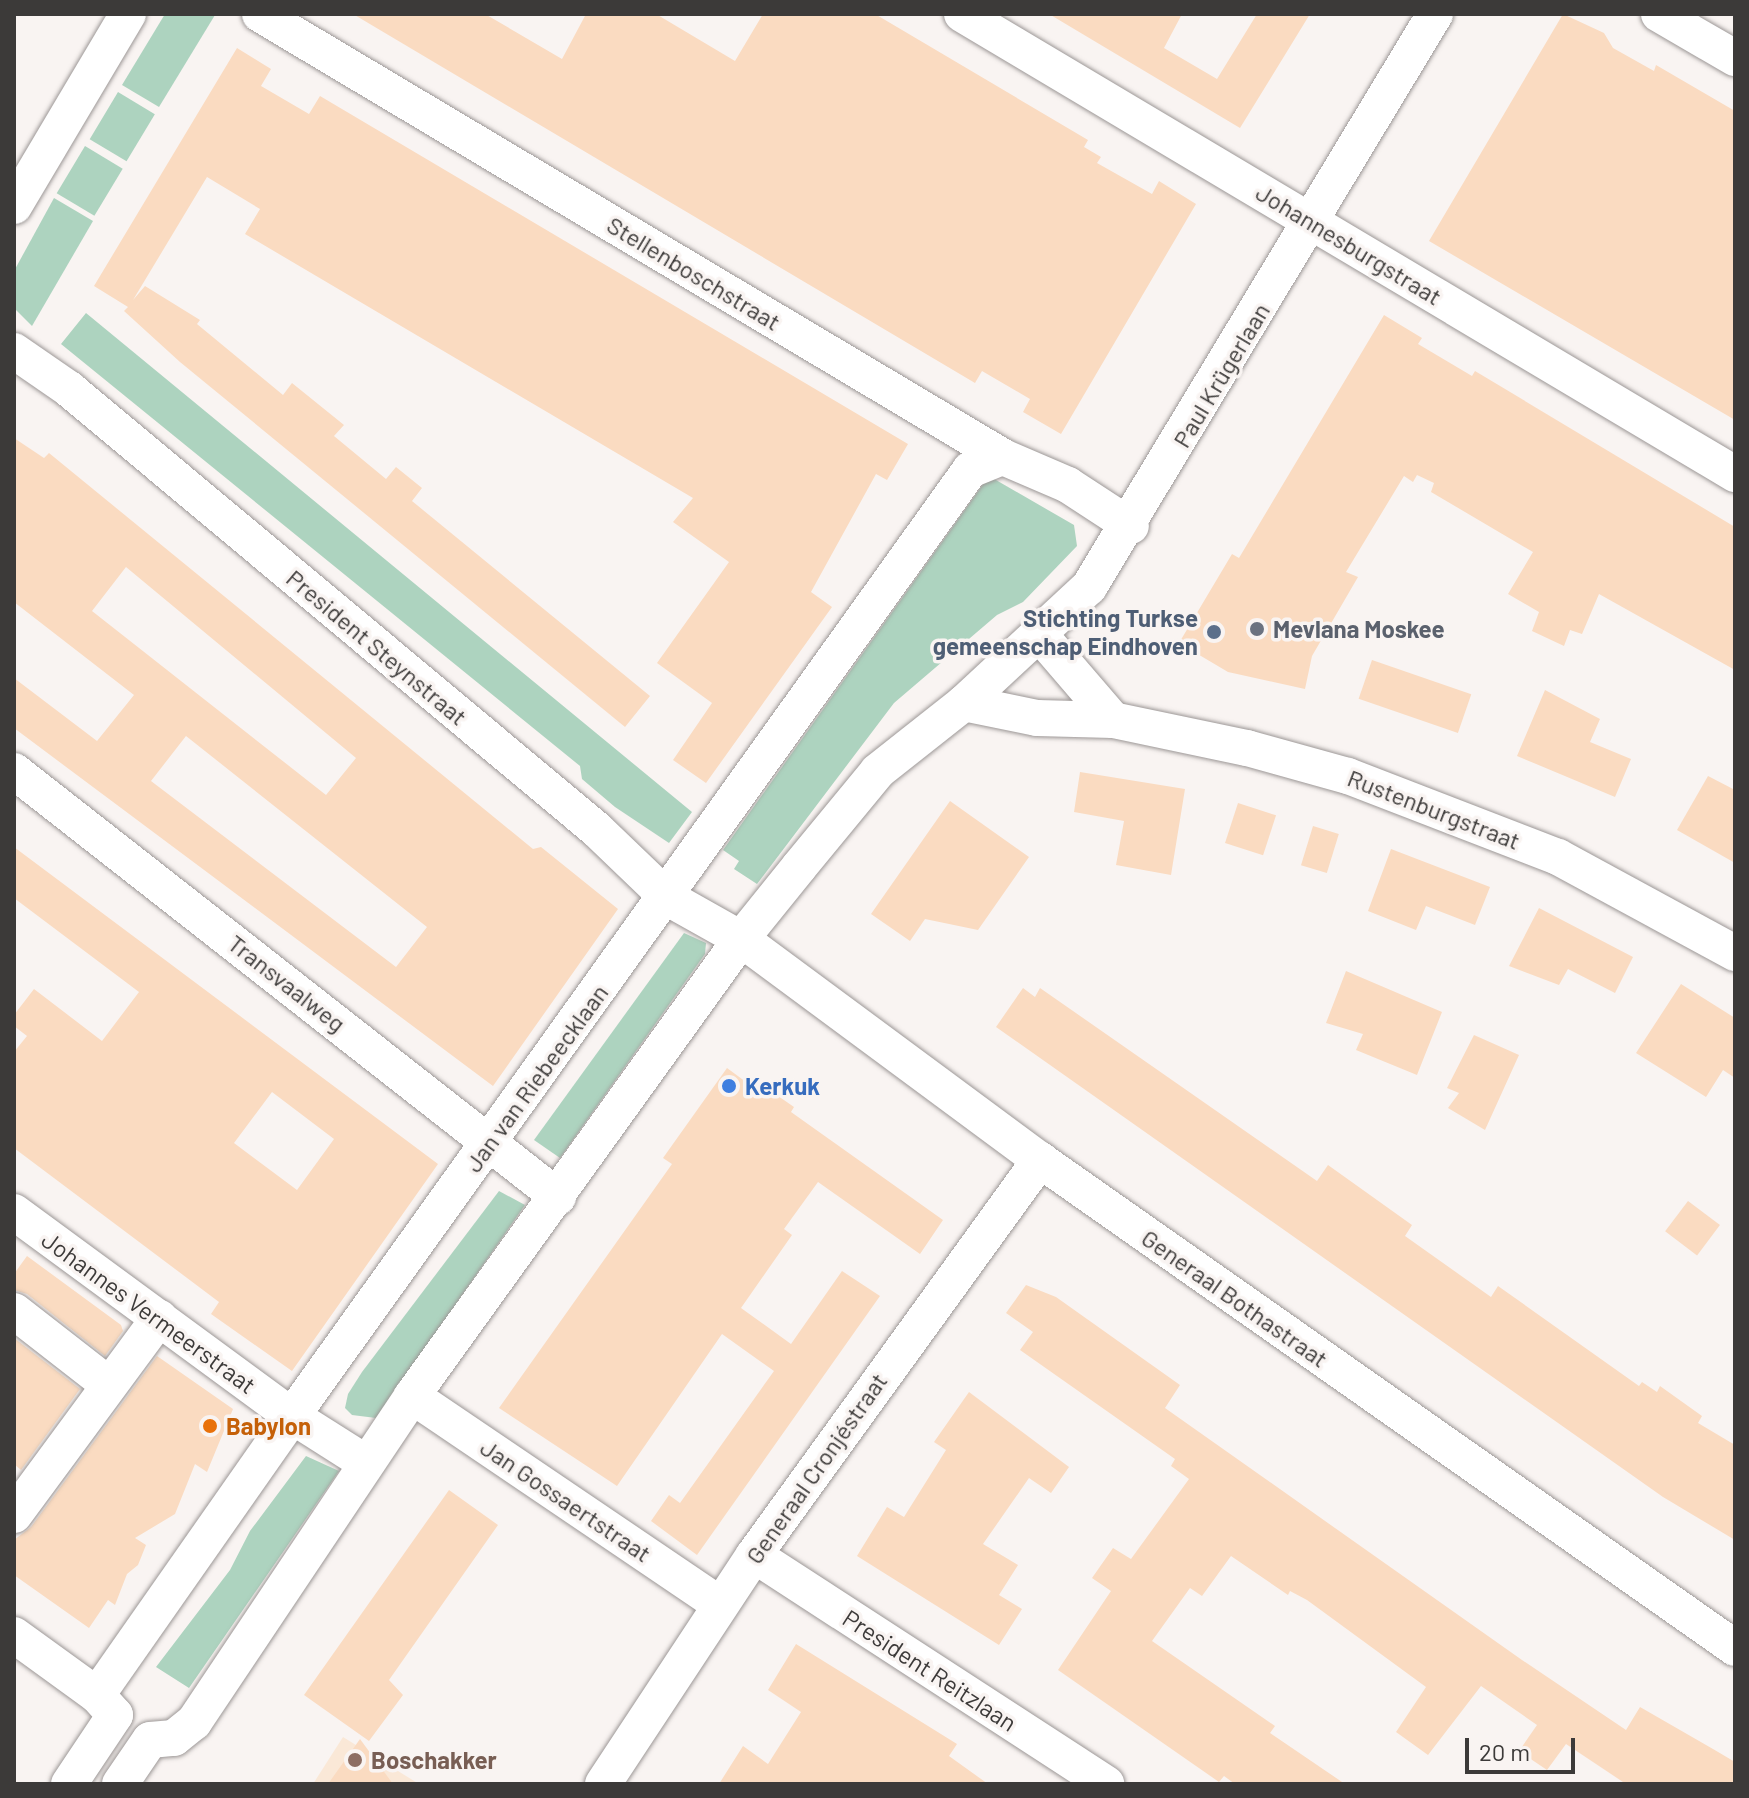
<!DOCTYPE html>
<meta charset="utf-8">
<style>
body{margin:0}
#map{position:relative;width:1749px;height:1798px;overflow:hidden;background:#f9f4f2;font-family:Barlow,sans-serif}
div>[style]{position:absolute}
.education>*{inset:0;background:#fae8d7}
.green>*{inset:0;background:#add3bf;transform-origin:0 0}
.building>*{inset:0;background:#fadbc1;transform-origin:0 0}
.roads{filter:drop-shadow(0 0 2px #9c9796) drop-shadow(0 0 2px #9c9796)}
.minor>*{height:36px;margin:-18px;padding:0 18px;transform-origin:18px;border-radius:18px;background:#fff}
.dots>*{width:22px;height:22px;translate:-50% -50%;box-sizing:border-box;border:4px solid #f9f4f2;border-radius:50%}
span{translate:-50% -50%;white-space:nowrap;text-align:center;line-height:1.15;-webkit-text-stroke:7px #f9f4f2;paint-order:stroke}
.street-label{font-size:24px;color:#3c3a39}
.service-label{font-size:24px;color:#4e5e75;font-weight:700}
.right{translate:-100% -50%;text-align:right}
.worship-label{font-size:24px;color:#5b616d;font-weight:700}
.left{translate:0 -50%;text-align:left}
.shop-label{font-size:24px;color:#366cbe;font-weight:700}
.food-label{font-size:24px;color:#c56008;font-weight:700}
.education-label{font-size:24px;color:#785e54;font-weight:700}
.frame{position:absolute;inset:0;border:16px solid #3c3a39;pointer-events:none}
.scale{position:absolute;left:1465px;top:1738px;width:110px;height:36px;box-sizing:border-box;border:4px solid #3c3a39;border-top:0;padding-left:10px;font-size:24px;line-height:28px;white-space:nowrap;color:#3c3a39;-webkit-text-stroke:6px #f9f4f2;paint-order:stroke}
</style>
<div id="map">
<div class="education">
<div style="clip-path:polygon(343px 1737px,419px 1784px,313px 1784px)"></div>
</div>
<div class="green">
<div style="clip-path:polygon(165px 14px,215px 15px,159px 107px,122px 85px)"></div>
<div style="left:118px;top:92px;width:43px;height:55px;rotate:31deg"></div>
<div style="left:85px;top:146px;width:44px;height:55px;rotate:31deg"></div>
<div style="clip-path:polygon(54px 198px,93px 221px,32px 326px,14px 308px,14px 271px)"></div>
<div style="clip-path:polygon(86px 313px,692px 812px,669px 843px,615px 807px,582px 779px,580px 766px,61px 344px)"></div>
<div style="clip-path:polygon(989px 476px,1074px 525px,1077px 546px,1023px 602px,997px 615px,894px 703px,757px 884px,734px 869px,739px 861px,723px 850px)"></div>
<div style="clip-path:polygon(684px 933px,706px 943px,705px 954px,560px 1158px,534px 1140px)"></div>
<div style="clip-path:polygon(499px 1191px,525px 1205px,376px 1418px,352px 1415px,345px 1408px,348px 1394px,362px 1372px)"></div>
<div style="clip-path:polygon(306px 1456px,339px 1471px,189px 1688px,156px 1667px,230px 1570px,250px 1531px)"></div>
</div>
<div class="building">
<div style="clip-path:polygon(353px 14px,485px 14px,562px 59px,586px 14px,656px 14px,735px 61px,763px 14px,875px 14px,1088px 140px,1084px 147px,1101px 157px,1097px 163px,1152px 194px,1159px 181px,1196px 204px,1061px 434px,1023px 412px,1030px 399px,982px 371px,975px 383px)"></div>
<div style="clip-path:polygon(1049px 14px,1182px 14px,1164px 48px,1217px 79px,1257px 14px,1310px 14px,1240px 128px)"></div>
<div style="clip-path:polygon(1563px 14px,1604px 33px,1613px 48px,1654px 71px,1656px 65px,1735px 111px,1735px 420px,1429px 241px)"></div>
<div style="clip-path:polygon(237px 48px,271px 69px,261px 86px,309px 114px,320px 96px,908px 444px,887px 480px,876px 474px,811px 592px,832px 607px,706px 783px,673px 760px,712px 703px,657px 663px,729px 562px,673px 522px,693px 498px,245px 234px,260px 209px,207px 177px,133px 300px,145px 286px,200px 320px,197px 324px,283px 395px,292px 383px,344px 425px,334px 436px,386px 479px,396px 467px,422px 488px,412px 501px,650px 696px,625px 727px,180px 362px,124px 311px,128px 307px,94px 286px)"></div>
<div style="clip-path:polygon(1384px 315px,1422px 338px,1418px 344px,1472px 376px,1475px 371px,1735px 527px,1735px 670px,1599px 594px,1582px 634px,1570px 630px,1564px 646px,1532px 631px,1539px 612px,1508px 594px,1533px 552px,1431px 492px,1434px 483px,1417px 475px,1413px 482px,1404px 476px,1346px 572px,1358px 577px,1312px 656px,1305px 689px,1228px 672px,1179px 643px,1232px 554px,1239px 558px)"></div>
<div style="clip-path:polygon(evenodd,14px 438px,44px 458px,49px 453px,533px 849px,541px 847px,618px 909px,493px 1086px,14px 728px,14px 678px,97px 741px,134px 695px,14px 602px,14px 438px,126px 567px,356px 758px,326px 795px,92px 611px,126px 567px,14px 438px,186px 736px,427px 927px,396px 967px,151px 781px,186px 736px)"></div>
<div style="left:1372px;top:660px;width:105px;height:41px;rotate:19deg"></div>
<div style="clip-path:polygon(1545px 690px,1600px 719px,1590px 742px,1631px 759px,1615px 797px,1517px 756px)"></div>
<div style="clip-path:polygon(1080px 772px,1185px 789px,1171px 875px,1116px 865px,1124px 821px,1074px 812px)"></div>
<div style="clip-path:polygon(1708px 776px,1735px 790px,1735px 863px,1677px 830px)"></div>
<div style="clip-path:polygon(950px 801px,1029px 857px,978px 930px,925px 919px,910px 941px,871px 914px)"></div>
<div style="left:1238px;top:803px;width:40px;height:42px;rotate:18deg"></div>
<div style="left:1313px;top:826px;width:27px;height:41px;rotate:17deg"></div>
<div style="clip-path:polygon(evenodd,14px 847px,438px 1164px,292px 1371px,211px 1314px,219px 1302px,14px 1148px,14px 1052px,27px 1036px,14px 1026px,14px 1015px,34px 989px,102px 1041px,139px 992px,14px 898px,14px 847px,272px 1092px,334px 1139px,297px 1190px,234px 1143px,272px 1092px)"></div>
<div style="clip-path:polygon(1391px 849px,1490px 887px,1475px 925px,1426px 906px,1416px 930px,1368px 911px)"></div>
<div style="clip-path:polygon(1539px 908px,1633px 957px,1615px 993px,1568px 969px,1559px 985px,1509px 966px)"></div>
<div style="clip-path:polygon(1346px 971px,1442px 1012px,1417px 1075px,1356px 1050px,1363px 1034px,1326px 1023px)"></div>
<div style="clip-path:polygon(1681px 984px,1735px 1018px,1735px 1078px,1723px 1070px,1706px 1097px,1636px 1053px)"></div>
<div style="clip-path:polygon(1023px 988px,1035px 997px,1040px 988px,1317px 1181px,1328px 1165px,1412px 1225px,1405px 1236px,1491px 1297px,1498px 1286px,1639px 1386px,1642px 1382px,1657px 1392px,1660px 1386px,1702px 1416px,1698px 1423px,1735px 1445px,1735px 1540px,1663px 1497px,996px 1027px)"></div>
<div style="clip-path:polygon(1474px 1035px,1519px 1055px,1485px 1130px,1448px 1108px,1459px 1093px,1447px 1088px)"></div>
<div style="clip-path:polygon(727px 1068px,746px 1082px,751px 1077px,794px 1107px,791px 1112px,943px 1220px,920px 1254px,818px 1182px,784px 1229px,792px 1235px,741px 1308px,791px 1344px,842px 1271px,880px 1296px,697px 1555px,651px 1521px,669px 1495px,680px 1503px,774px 1371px,722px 1334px,617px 1486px,499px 1408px,672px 1164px,663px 1158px)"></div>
<div style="left:1688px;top:1201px;width:40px;height:38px;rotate:37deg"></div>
<div style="clip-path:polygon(27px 1256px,121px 1325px,123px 1331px,105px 1356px,27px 1294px,14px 1290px,14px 1274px)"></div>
<div style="clip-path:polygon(1026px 1285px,1056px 1297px,1180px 1385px,1165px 1408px,1522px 1660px,1626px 1730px,1640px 1707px,1713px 1749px,1735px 1762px,1735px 1784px,1626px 1784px,1566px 1744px,1547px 1770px,1519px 1751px,1537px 1725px,1481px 1686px,1428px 1755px,1396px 1732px,1426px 1687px,1307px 1600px,1290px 1591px,1288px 1595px,1231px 1556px,1202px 1596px,1190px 1588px,1152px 1641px,1275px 1726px,1270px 1733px,1345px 1784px,1235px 1784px,1224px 1776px,1219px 1782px,1058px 1670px,1111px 1591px,1092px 1578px,1113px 1548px,1131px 1559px,1189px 1479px,1171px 1466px,1175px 1459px,1020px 1350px,1033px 1332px,1006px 1313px)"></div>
<div style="clip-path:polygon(14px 1338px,80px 1389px,21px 1470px,14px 1464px)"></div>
<div style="clip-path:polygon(157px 1356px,233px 1409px,207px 1472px,195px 1464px,175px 1514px,135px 1538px,146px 1545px,138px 1565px,127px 1574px,115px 1605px,108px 1600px,89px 1628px,14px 1575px,14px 1540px,31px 1527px)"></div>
<div style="clip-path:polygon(969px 1392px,1069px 1467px,1051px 1493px,1029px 1478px,983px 1544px,1018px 1565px,999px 1595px,1022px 1609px,999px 1645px,857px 1556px,887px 1507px,904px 1517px,946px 1450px,934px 1442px)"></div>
<div style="clip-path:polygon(449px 1490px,498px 1525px,389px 1680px,403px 1695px,369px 1741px,304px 1695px)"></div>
<div style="clip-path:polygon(796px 1644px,957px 1744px,949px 1756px,988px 1784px,719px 1784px,743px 1746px,768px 1764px,801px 1712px,768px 1690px)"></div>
<div style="clip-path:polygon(360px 1739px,393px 1784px,328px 1784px)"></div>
</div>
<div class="roads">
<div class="minor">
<div style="left:260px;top:14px;width:865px;rotate:30.8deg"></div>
<div style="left:1003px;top:457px;width:71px;rotate:23.3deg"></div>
<div style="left:1068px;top:485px;width:75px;rotate:33.1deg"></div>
<div style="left:962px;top:14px;width:900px;rotate:30.76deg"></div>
<div style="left:1659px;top:14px;width:88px;rotate:30.1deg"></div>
<div style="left:14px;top:206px;width:223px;rotate:-59.3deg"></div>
<div style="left:14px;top:351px;width:67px;rotate:34.6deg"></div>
<div style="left:69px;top:389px;width:687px;rotate:39.86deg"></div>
<div style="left:596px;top:829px;width:100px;rotate:43.8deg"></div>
<div style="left:668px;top:898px;width:84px;rotate:29.3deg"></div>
<div style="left:741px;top:939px;width:372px;rotate:36.5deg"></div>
<div style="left:1040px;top:1160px;width:849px;rotate:35.07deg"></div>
<div style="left:1040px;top:635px;width:112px;rotate:49.3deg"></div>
<div style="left:964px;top:703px;width:75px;rotate:11.6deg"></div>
<div style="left:1037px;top:718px;width:76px;rotate:1.5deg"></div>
<div style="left:1113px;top:720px;width:137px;rotate:11.8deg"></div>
<div style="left:1247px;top:748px;width:105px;rotate:15.5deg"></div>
<div style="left:1348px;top:776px;width:225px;rotate:21.1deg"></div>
<div style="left:1558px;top:857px;width:201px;rotate:28.5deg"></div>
<div style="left:14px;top:771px;width:691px;rotate:38.06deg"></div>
<div style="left:14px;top:1212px;width:345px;rotate:36.3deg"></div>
<div style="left:292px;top:1416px;width:88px;rotate:32.4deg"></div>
<div style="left:14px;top:1311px;width:120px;rotate:37.9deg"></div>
<div style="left:412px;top:1396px;width:371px;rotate:34.1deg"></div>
<div style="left:14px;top:1515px;width:245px;rotate:-53.6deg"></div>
<div style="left:754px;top:1555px;width:420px;rotate:33deg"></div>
<div style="left:14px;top:1635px;width:102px;rotate:35.9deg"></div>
<div style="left:69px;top:1784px;width:83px;rotate:-56.3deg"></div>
<div style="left:115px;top:1715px;width:27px;rotate:-132deg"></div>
<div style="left:97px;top:1695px;width:340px;rotate:-55deg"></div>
<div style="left:292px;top:1416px;width:1164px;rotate:-54.37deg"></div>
<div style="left:970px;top:470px;width:35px;rotate:-22deg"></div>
<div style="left:120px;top:1784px;width:53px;rotate:-55.7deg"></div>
<div style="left:150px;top:1740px;width:24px;rotate:-5deg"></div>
<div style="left:174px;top:1738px;width:26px;rotate:-39deg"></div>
<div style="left:194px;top:1722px;width:392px;rotate:-56.2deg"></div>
<div style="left:412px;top:1396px;width:563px;rotate:-54.25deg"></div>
<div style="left:741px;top:939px;width:92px;rotate:-51.1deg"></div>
<div style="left:799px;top:867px;width:124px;rotate:-50.5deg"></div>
<div style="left:878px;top:771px;width:110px;rotate:-38.3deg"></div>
<div style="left:964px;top:703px;width:171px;rotate:-42.9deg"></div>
<div style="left:1089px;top:587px;width:669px;rotate:-58.87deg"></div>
<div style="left:603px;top:1784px;width:274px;rotate:-56.6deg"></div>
<div style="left:754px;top:1555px;width:488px;rotate:-54.1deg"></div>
</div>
</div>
<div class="dots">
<div style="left:1257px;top:629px;background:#6b7280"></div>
<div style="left:1214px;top:632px;background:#5c6f8a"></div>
<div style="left:729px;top:1086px;background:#3f7fe0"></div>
<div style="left:210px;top:1426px;background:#e8710a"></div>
<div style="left:355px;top:1760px;background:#8d6e63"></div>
</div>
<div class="street-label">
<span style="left:1349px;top:244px;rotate:31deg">Johannesburgstraat</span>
<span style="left:694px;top:273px;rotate:31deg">Stellenboschstraat</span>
<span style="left:1221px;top:375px;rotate:-59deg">Paul Krügerlaan</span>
<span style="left:377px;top:647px;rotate:40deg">President Steynstraat</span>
<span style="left:1434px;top:809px;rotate:21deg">Rustenburgstraat</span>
<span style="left:287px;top:983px;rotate:38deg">Transvaalweg</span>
<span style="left:536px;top:1078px;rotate:-54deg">Jan van Riebeecklaan</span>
<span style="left:1235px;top:1298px;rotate:35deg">Generaal Bothastraat</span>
<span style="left:149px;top:1312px;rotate:36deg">Johannes Vermeerstraat</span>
<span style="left:816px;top:1468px;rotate:-55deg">Generaal Cronjéstraat</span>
<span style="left:566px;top:1500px;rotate:34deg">Jan Gossaertstraat</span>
<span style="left:930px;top:1670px;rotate:33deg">President Reitzlaan</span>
</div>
<div class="service-label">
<span class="right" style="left:1198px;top:632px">Stichting Turkse<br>gemeenschap Eindhoven</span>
</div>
<div class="worship-label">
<span class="left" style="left:1273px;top:629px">Mevlana Moskee</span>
</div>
<div class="shop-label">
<span class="left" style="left:745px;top:1086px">Kerkuk</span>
</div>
<div class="food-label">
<span class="left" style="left:226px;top:1426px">Babylon</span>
</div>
<div class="education-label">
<span class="left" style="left:371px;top:1760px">Boschakker</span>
</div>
<div class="frame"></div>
<div class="scale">20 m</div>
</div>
